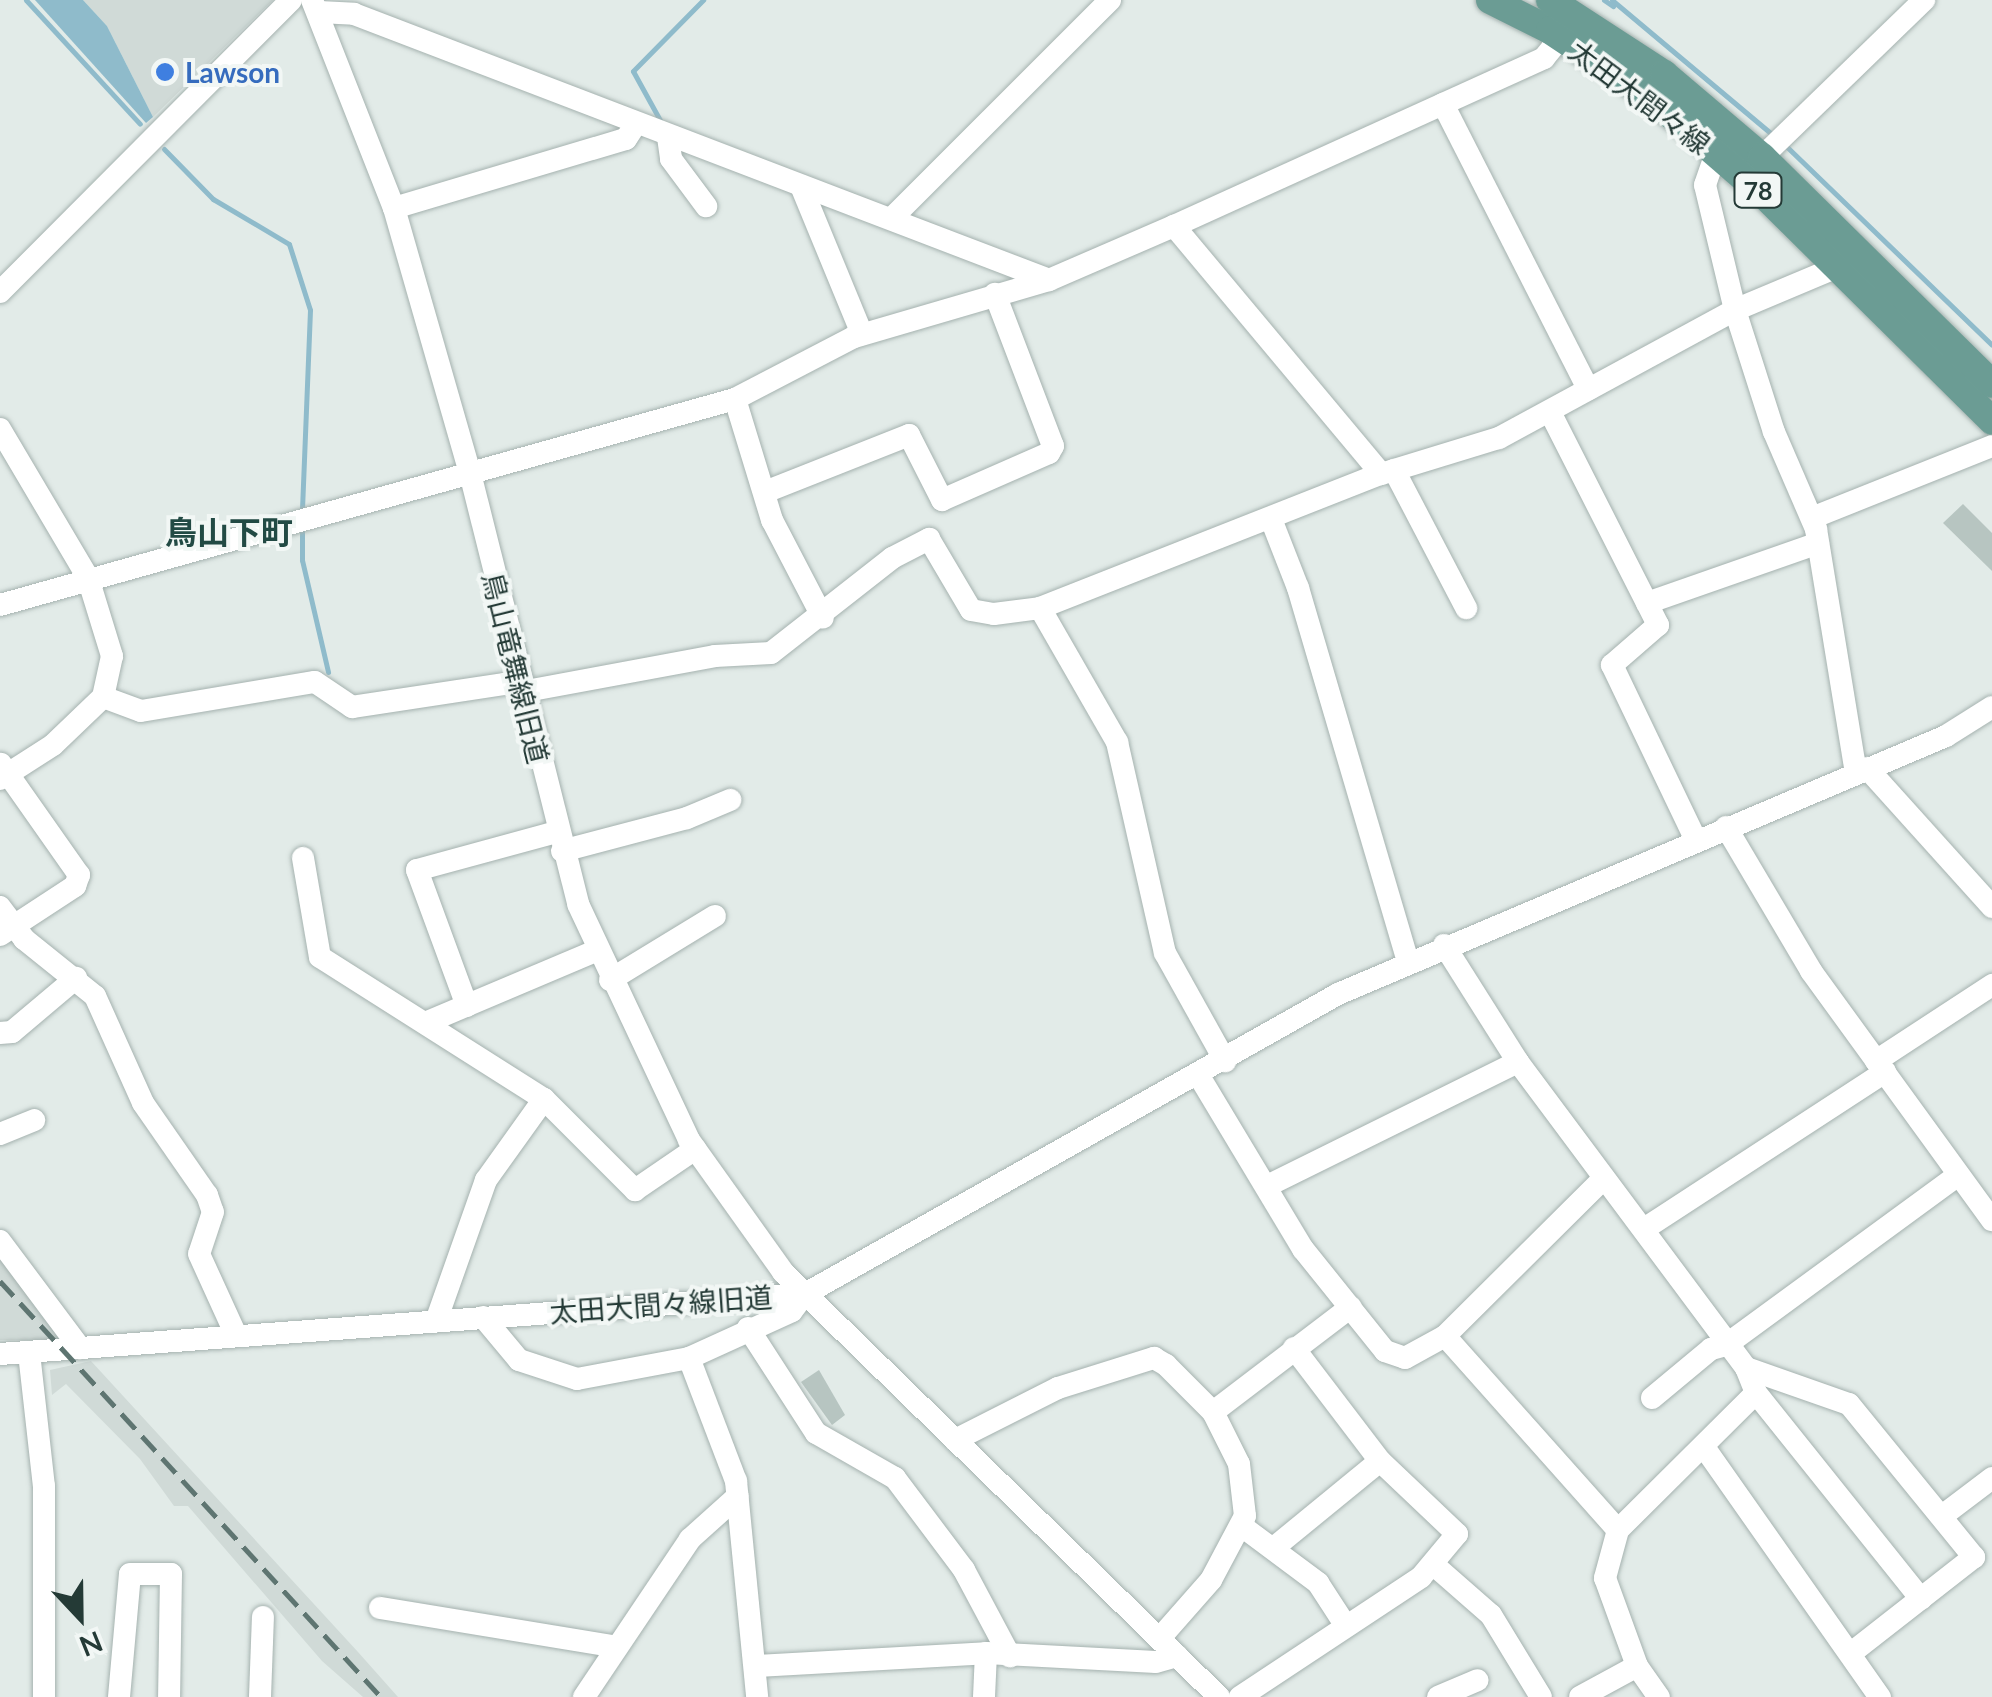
<!DOCTYPE html>
<meta charset="utf-8">
<style>
body{margin:0}
#map{position:relative;width:1992px;height:1697px;overflow:hidden;background:#e2ebe8;font-family:Lato,"Noto Sans JP",sans-serif}
div>[style]{position:absolute}
.built>*{inset:0;background:#d0dad7}
.water>*{inset:0;background:#8fbbcb}
.stream>*{height:5px;margin:-2.5px;padding:0 2.5px;transform-origin:2.5px;border-radius:2.5px;background:#8fbbcb}
.building>*{inset:0;background:#b7c5c1}
.roads{filter:drop-shadow(0 0 2px #a5b2af) drop-shadow(0 0 2px #a5b2af)}
.minor>*{height:22px;margin:-11px;padding:0 11px;transform-origin:11px;border-radius:11px;background:#fff}
.major>*{height:28px;margin:-14px;padding:0 14px;transform-origin:14px;border-radius:14px;background:#6b9c94}
.rail>*{height:5px;margin-top:-2.5px;transform-origin:0;background:repeating-linear-gradient(90deg,#5e7571 0 20px,transparent 0 30px)}
.dots>*{width:28px;height:28px;translate:-50% -50%;box-sizing:border-box;border:5px solid #f2f7f5;border-radius:50%}
span{translate:-50% -50%;white-space:nowrap;text-align:center;line-height:1.15;-webkit-text-stroke:8px #f2f7f5;paint-order:stroke}
.shield-label span{padding:2px 8px;background:#f2f7f5;border:2px solid;border-radius:8px;-webkit-text-stroke-width:0}
.shield-label{font-size:25px;color:#243a36;font-weight:700}
.shop-label{font-size:28px;color:#366cbe;font-weight:700}
.left{translate:0 -50%;text-align:left}
.street-label{font-size:28px;color:#243a36}
.quarter-label{font-size:32px;color:#224a44;font-weight:700}
.north{position:absolute;left:30px;top:1567px;width:100px;height:100px;-webkit-text-stroke:8px #f2f7f5;paint-order:stroke;rotate:158deg;font-size:28px;font-weight:700;line-height:40px;text-align:center;color:#243a36}
.north::after{content:'';display:block;margin:auto;width:35px;height:45px;background:#243a36;clip-path:polygon(50% 0,100% 100%,50% 72%,0 100%)}
</style>
<div id="map">
<div class="built">
<div style="clip-path:polygon(83px 0,273px 0,153px 117px,107px 26px)"></div>
<div style="clip-path:polygon(0 1250px,66px 1340px,0 1340px)"></div>
<div style="clip-path:polygon(91px 1361px,358px 1652px,398px 1697px,363px 1697px,322px 1661px,188px 1506px,174px 1506px,140px 1459px,66px 1384px,52px 1395px,50px 1370px)"></div>
</div>
<div class="water">
<div style="clip-path:polygon(35px 0,83px 0,107px 26px,153px 117px,146px 123px)"></div>
</div>
<div class="stream">
<div style="left:26px;top:0;width:168px;rotate:47.4deg"></div>
<div style="left:1604px;top:0;width:11px;rotate:34deg"></div>
<div style="left:1612px;top:0;width:210px;rotate:40deg"></div>
<div style="left:661px;top:122px;width:58px;rotate:-118.8deg"></div>
<div style="left:633px;top:71px;width:100px;rotate:-45.4deg"></div>
<div style="left:1786px;top:146px;width:286px;rotate:44deg"></div>
<div style="left:164px;top:149px;width:70px;rotate:45.6deg"></div>
<div style="left:213px;top:199px;width:88px;rotate:30.6deg"></div>
<div style="left:289px;top:244px;width:69px;rotate:72.3deg"></div>
<div style="left:310px;top:310px;width:202px;rotate:92.3deg"></div>
<div style="left:302px;top:528px;width:32px;rotate:90deg"></div>
<div style="left:302px;top:560px;width:115px;rotate:76.9deg"></div>
</div>
<div class="building">
<div style="clip-path:polygon(1963px 504px,1992px 533px,1992px 571px,1943px 523px)"></div>
<div style="clip-path:polygon(819px 1370px,845px 1415px,832px 1425px,801px 1382px)"></div>
</div>
<div class="roads">
<div class="minor">
<div style="left:312px;top:0;width:224px;rotate:68.5deg"></div>
<div style="left:394px;top:208px;width:280px;rotate:74deg"></div>
<div style="left:471px;top:477px;width:440px;rotate:75.9deg"></div>
<div style="left:578px;top:904px;width:261px;rotate:64.8deg"></div>
<div style="left:689px;top:1140px;width:162px;rotate:54.5deg"></div>
<div style="left:783px;top:1272px;width:609px;rotate:44.27deg"></div>
<div style="left:319px;top:12px;width:35px;rotate:3deg"></div>
<div style="left:354px;top:14px;width:744px;rotate:20.94deg"></div>
<div style="left:1443px;top:104px;width:320px;rotate:63deg"></div>
<div style="left:668px;top:137px;width:22px;rotate:82deg"></div>
<div style="left:671px;top:159px;width:59px;rotate:53.3deg"></div>
<div style="left:1716px;top:153px;width:34px;rotate:109deg"></div>
<div style="left:1705px;top:185px;width:129px;rotate:76.5deg"></div>
<div style="left:1735px;top:310px;width:128px;rotate:72.3deg"></div>
<div style="left:1774px;top:432px;width:106px;rotate:66.6deg"></div>
<div style="left:1816px;top:529px;width:247px;rotate:80.7deg"></div>
<div style="left:1762px;top:157px;width:226px;rotate:-44.1deg"></div>
<div style="left:801px;top:186px;width:160px;rotate:67.6deg"></div>
<div style="left:394px;top:208px;width:242px;rotate:-16.6deg"></div>
<div style="left:626px;top:139px;width:17px;rotate:-57deg"></div>
<div style="left:893px;top:217px;width:307px;rotate:-45deg"></div>
<div style="left:1174px;top:226px;width:323px;rotate:50.1deg"></div>
<div style="left:0;top:292px;width:412px;rotate:-45.1deg"></div>
<div style="left:735px;top:399px;width:127px;rotate:73deg"></div>
<div style="left:772px;top:520px;width:110px;rotate:62.5deg"></div>
<div style="left:1550px;top:412px;width:239px;rotate:63.1deg"></div>
<div style="left:1658px;top:625px;width:61px;rotate:139deg"></div>
<div style="left:1612px;top:665px;width:194px;rotate:64.4deg"></div>
<div style="left:0;top:429px;width:173px;rotate:59.4deg"></div>
<div style="left:88px;top:578px;width:82px;rotate:72.9deg"></div>
<div style="left:112px;top:656px;width:42px;rotate:102.4deg"></div>
<div style="left:103px;top:697px;width:69px;rotate:136.2deg"></div>
<div style="left:53px;top:745px;width:63px;rotate:147.3deg"></div>
<div style="left:1394px;top:470px;width:156px;rotate:62.4deg"></div>
<div style="left:765px;top:492px;width:155px;rotate:-21.6deg"></div>
<div style="left:909px;top:435px;width:73px;rotate:63.1deg"></div>
<div style="left:942px;top:500px;width:117px;rotate:-23.7deg"></div>
<div style="left:1049px;top:453px;width:8px;rotate:-60deg"></div>
<div style="left:1053px;top:446px;width:163px;rotate:-110.9deg"></div>
<div style="left:1812px;top:518px;width:194px;rotate:-21.8deg"></div>
<div style="left:1271px;top:519px;width:74px;rotate:68.6deg"></div>
<div style="left:1298px;top:588px;width:390px;rotate:73.6deg"></div>
<div style="left:1647px;top:603px;width:181px;rotate:-19.3deg"></div>
<div style="left:0;top:605px;width:763px;rotate:-15.66deg"></div>
<div style="left:735px;top:399px;width:134px;rotate:-27.5deg"></div>
<div style="left:854px;top:337px;width:203px;rotate:-16.3deg"></div>
<div style="left:1049px;top:280px;width:136px;rotate:-23.4deg"></div>
<div style="left:1174px;top:226px;width:406px;rotate:-24.4deg"></div>
<div style="left:1544px;top:58px;width:27px;rotate:-51deg"></div>
<div style="left:1040px;top:608px;width:155px;rotate:60.1deg"></div>
<div style="left:1117px;top:742px;width:216px;rotate:77.2deg"></div>
<div style="left:1165px;top:953px;width:124px;rotate:60.9deg"></div>
<div style="left:521px;top:692px;width:197px;rotate:-10.5deg"></div>
<div style="left:715px;top:656px;width:56px;rotate:-3.1deg"></div>
<div style="left:771px;top:653px;width:154px;rotate:-38.1deg"></div>
<div style="left:892px;top:558px;width:42px;rotate:-27.2deg"></div>
<div style="left:929px;top:539px;width:82px;rotate:59.4deg"></div>
<div style="left:971px;top:610px;width:23px;rotate:10deg"></div>
<div style="left:994px;top:614px;width:46px;rotate:-7.4deg"></div>
<div style="left:1040px;top:608px;width:366px;rotate:-21.5deg"></div>
<div style="left:1381px;top:474px;width:123px;rotate:-17deg"></div>
<div style="left:1499px;top:438px;width:268px;rotate:-28.5deg"></div>
<div style="left:1735px;top:310px;width:108px;rotate:-22.8deg"></div>
<div style="left:103px;top:697px;width:40px;rotate:20.2deg"></div>
<div style="left:141px;top:711px;width:176px;rotate:-9.5deg"></div>
<div style="left:315px;top:682px;width:45px;rotate:34deg"></div>
<div style="left:352px;top:707px;width:168px;rotate:-8.6deg"></div>
<div style="left:1867px;top:768px;width:187px;rotate:48deg"></div>
<div style="left:1726px;top:827px;width:167px;rotate:59.4deg"></div>
<div style="left:1811px;top:971px;width:308px;rotate:54deg"></div>
<div style="left:562px;top:851px;width:129px;rotate:-14.8deg"></div>
<div style="left:687px;top:818px;width:47px;rotate:-22.7deg"></div>
<div style="left:303px;top:858px;width:100px;rotate:80.3deg"></div>
<div style="left:320px;top:957px;width:265px;rotate:32.4deg"></div>
<div style="left:544px;top:1099px;width:100px;rotate:125.6deg"></div>
<div style="left:486px;top:1180px;width:150px;rotate:109.5deg"></div>
<div style="left:0;top:907px;width:40px;rotate:53deg"></div>
<div style="left:24px;top:939px;width:91px;rotate:38.8deg"></div>
<div style="left:95px;top:996px;width:117px;rotate:65.8deg"></div>
<div style="left:143px;top:1103px;width:112px;rotate:55.2deg"></div>
<div style="left:207px;top:1195px;width:18px;rotate:71deg"></div>
<div style="left:213px;top:1212px;width:44px;rotate:108.4deg"></div>
<div style="left:199px;top:1254px;width:87px;rotate:65.5deg"></div>
<div style="left:0;top:935px;width:90px;rotate:-33.2deg"></div>
<div style="left:75px;top:886px;width:12px;rotate:-70deg"></div>
<div style="left:79px;top:875px;width:136px;rotate:-125.1deg"></div>
<div style="left:1444px;top:945px;width:138px;rotate:57.7deg"></div>
<div style="left:1518px;top:1062px;width:382px;rotate:53.3deg"></div>
<div style="left:1746px;top:1368px;width:27px;rotate:68deg"></div>
<div style="left:1756px;top:1393px;width:264px;rotate:51.3deg"></div>
<div style="left:610px;top:980px;width:123px;rotate:-31.4deg"></div>
<div style="left:467px;top:1006px;width:145px;rotate:-110.2deg"></div>
<div style="left:417px;top:870px;width:145px;rotate:-15.2deg"></div>
<div style="left:430px;top:1021px;width:180px;rotate:-22.9deg"></div>
<div style="left:0;top:1033px;width:12px;rotate:-5deg"></div>
<div style="left:12px;top:1032px;width:84px;rotate:-40.2deg"></div>
<div style="left:1876px;top:1061px;width:139px;rotate:-33.2deg"></div>
<div style="left:1199px;top:1076px;width:202px;rotate:59deg"></div>
<div style="left:1303px;top:1249px;width:131px;rotate:51.2deg"></div>
<div style="left:1385px;top:1351px;width:21px;rotate:19deg"></div>
<div style="left:1405px;top:1358px;width:46px;rotate:-28.8deg"></div>
<div style="left:1445px;top:1336px;width:224px;rotate:-44.8deg"></div>
<div style="left:544px;top:1099px;width:129px;rotate:45deg"></div>
<div style="left:635px;top:1190px;width:73px;rotate:-34.3deg"></div>
<div style="left:0;top:1134px;width:37px;rotate:-22deg"></div>
<div style="left:1267px;top:1186px;width:280px;rotate:-26.3deg"></div>
<div style="left:1644px;top:1229px;width:288px;rotate:-33.1deg"></div>
<div style="left:0;top:1241px;width:134px;rotate:53.2deg"></div>
<div style="left:483px;top:1317px;width:56px;rotate:50.1deg"></div>
<div style="left:519px;top:1360px;width:61px;rotate:18.1deg"></div>
<div style="left:577px;top:1379px;width:114px;rotate:-10.6deg"></div>
<div style="left:689px;top:1358px;width:113px;rotate:-24.5deg"></div>
<div style="left:792px;top:1311px;width:21px;rotate:-53deg"></div>
<div style="left:805px;top:1294px;width:612px;rotate:-29.37deg"></div>
<div style="left:1338px;top:994px;width:660px;rotate:-22.99deg"></div>
<div style="left:1946px;top:736px;width:54px;rotate:-32.2deg"></div>
<div style="left:748px;top:1328px;width:125px;rotate:57.1deg"></div>
<div style="left:816px;top:1433px;width:91px;rotate:29.7deg"></div>
<div style="left:895px;top:1478px;width:115px;rotate:53.1deg"></div>
<div style="left:964px;top:1570px;width:98px;rotate:61.9deg"></div>
<div style="left:1445px;top:1336px;width:260px;rotate:48.3deg"></div>
<div style="left:1618px;top:1530px;width:50px;rotate:105.2deg"></div>
<div style="left:1605px;top:1578px;width:94px;rotate:70deg"></div>
<div style="left:1637px;top:1666px;width:38px;rotate:55deg"></div>
<div style="left:29px;top:1353px;width:134px;rotate:83.6deg"></div>
<div style="left:44px;top:1486px;width:211px;rotate:90deg"></div>
<div style="left:0;top:1354px;width:807px;rotate:-4.26deg"></div>
<div style="left:689px;top:1358px;width:132px;rotate:69.1deg"></div>
<div style="left:736px;top:1481px;width:217px;rotate:84.4deg"></div>
<div style="left:1746px;top:1368px;width:109px;rotate:19.3deg"></div>
<div style="left:1849px;top:1404px;width:198px;rotate:50.8deg"></div>
<div style="left:1974px;top:1557px;width:156px;rotate:142deg"></div>
<div style="left:1652px;top:1398px;width:77px;rotate:-39.7deg"></div>
<div style="left:1711px;top:1349px;width:16px;rotate:-15deg"></div>
<div style="left:1726px;top:1345px;width:288px;rotate:-36.2deg"></div>
<div style="left:1213px;top:1412px;width:173px;rotate:-37.3deg"></div>
<div style="left:955px;top:1440px;width:115px;rotate:-26.8deg"></div>
<div style="left:1058px;top:1388px;width:101px;rotate:-17.4deg"></div>
<div style="left:1154px;top:1358px;width:14px;rotate:30deg"></div>
<div style="left:1166px;top:1365px;width:66px;rotate:45deg"></div>
<div style="left:1213px;top:1412px;width:58px;rotate:63.4deg"></div>
<div style="left:1239px;top:1464px;width:52px;rotate:83.4deg"></div>
<div style="left:1245px;top:1516px;width:72px;rotate:118deg"></div>
<div style="left:1211px;top:1580px;width:77px;rotate:131.3deg"></div>
<div style="left:1704px;top:1447px;width:306px;rotate:54.9deg"></div>
<div style="left:1942px;top:1516px;width:63px;rotate:-37.2deg"></div>
<div style="left:1243px;top:1527px;width:94px;rotate:36.7deg"></div>
<div style="left:1318px;top:1583px;width:48px;rotate:57deg"></div>
<div style="left:1618px;top:1530px;width:194px;rotate:-44.8deg"></div>
<div style="left:1276px;top:1546px;width:134px;rotate:-39.3deg"></div>
<div style="left:1435px;top:1566px;width:74px;rotate:41.2deg"></div>
<div style="left:1491px;top:1615px;width:96px;rotate:58.6deg"></div>
<div style="left:380px;top:1608px;width:240px;rotate:9.3deg"></div>
<div style="left:757px;top:1666px;width:229px;rotate:-3.2deg"></div>
<div style="left:986px;top:1653px;width:170px;rotate:3deg"></div>
<div style="left:1156px;top:1662px;width:22px;rotate:-16deg"></div>
<div style="left:119px;top:1697px;width:123px;rotate:-84.9deg"></div>
<div style="left:130px;top:1574px;width:41px"></div>
<div style="left:171px;top:1574px;width:123px;rotate:90.9deg"></div>
<div style="left:260px;top:1697px;width:80px;rotate:-87.9deg"></div>
<div style="left:584px;top:1697px;width:190px;rotate:-56.1deg"></div>
<div style="left:690px;top:1539px;width:64px;rotate:-41.9deg"></div>
<div style="left:984px;top:1697px;width:44px;rotate:-87.4deg"></div>
<div style="left:1240px;top:1697px;width:217px;rotate:-33.5deg"></div>
<div style="left:1421px;top:1577px;width:56px;rotate:-50.1deg"></div>
<div style="left:1457px;top:1534px;width:106px;rotate:-136.5deg"></div>
<div style="left:1380px;top:1461px;width:142px;rotate:-127.3deg"></div>
<div style="left:1438px;top:1697px;width:43px;rotate:-23deg"></div>
<div style="left:1580px;top:1697px;width:65px;rotate:-28.5deg"></div>
</div>
<div class="major">
<div style="left:1490px;top:0;width:67px;rotate:26.6deg"></div>
<div style="left:1550px;top:30px;width:124px;rotate:33.8deg"></div>
<div style="left:1653px;top:99px;width:147px;rotate:40.9deg"></div>
<div style="left:1764px;top:195px;width:321px;rotate:44.7deg"></div>
<div style="left:1550px;top:0;width:136px;rotate:33deg"></div>
<div style="left:1664px;top:74px;width:128px;rotate:40.3deg"></div>
<div style="left:1762px;top:157px;width:323px;rotate:44.6deg"></div>
</div>
</div>
<div class="rail">
<div style="left:0;top:1281px;width:564px;rotate:47.51deg"></div>
</div>
<div class="dots">
<div style="left:165px;top:72px;background:#3f7fe0"></div>
</div>
<div class="shield-label">
<span style="left:1758px;top:190px">78</span>
</div>
<div class="shop-label">
<span class="left" style="left:185px;top:72px">Lawson</span>
</div>
<div class="street-label">
<span style="left:1640px;top:97px;rotate:37deg">太田大間々線</span>
<span style="left:516px;top:668px;rotate:76deg">鳥山竜舞線旧道</span>
<span style="left:661px;top:1304px;rotate:-4deg">太田大間々線旧道</span>
</div>
<div class="quarter-label">
<span style="left:229px;top:532px">鳥山下町</span>
</div>
<div class="north">N</div>
</div>
